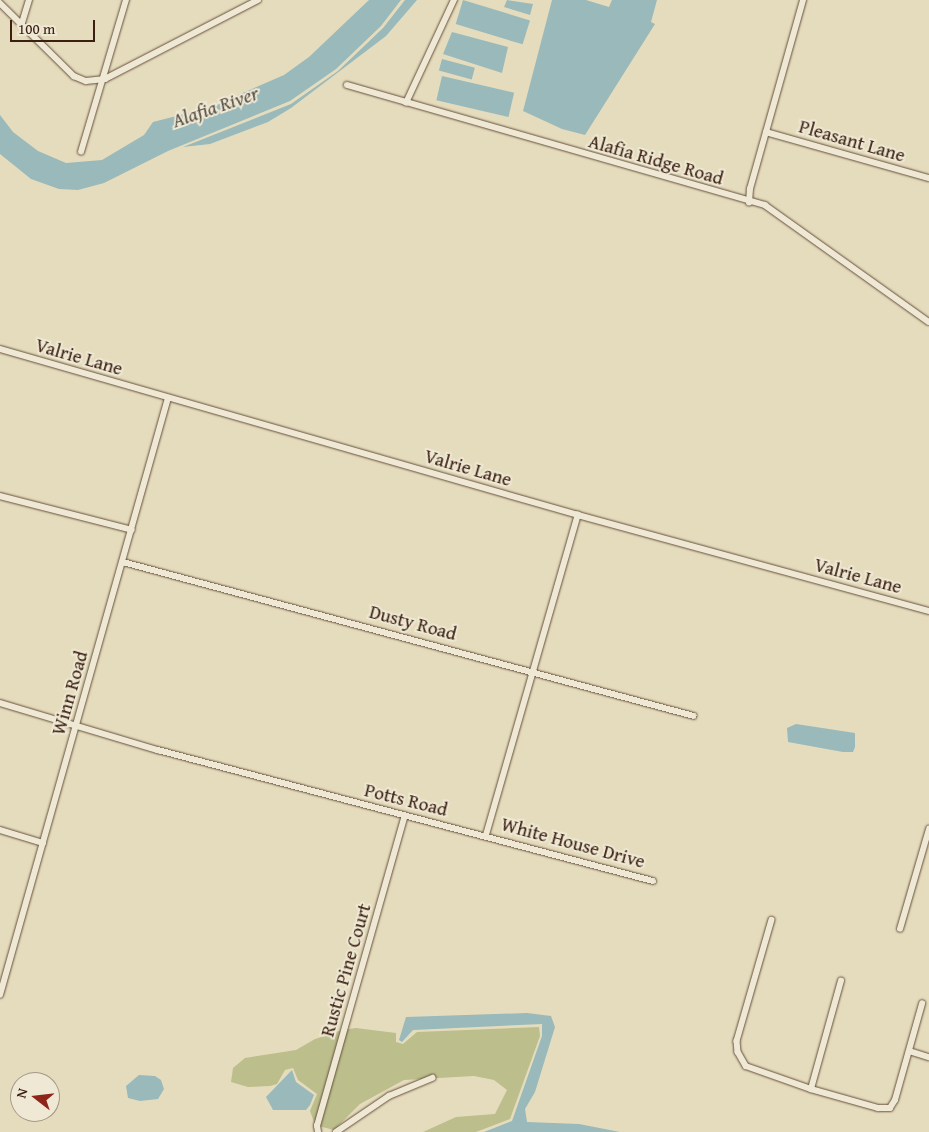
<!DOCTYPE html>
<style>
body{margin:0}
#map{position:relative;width:929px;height:1132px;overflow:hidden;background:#e5dcbd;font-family:"Gentium Book Plus",serif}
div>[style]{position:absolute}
.green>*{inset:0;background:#bcbe8c}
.water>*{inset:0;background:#99b9ba;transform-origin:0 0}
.roads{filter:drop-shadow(0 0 1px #664f3c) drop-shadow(0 0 1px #664f3c)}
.minor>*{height:5.5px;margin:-2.75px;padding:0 2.75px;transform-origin:2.75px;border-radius:2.75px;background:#eee8d4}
span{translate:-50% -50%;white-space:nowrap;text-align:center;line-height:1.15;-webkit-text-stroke:4px #eee8d4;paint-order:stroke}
.street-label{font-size:19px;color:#3b2011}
.water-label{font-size:20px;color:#574e44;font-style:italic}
.north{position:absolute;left:10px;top:1072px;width:50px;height:50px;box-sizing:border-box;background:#eee8d4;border:1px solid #a69886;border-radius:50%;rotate:286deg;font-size:14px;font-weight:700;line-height:20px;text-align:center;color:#3b2011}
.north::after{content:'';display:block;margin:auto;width:18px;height:22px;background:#8f2418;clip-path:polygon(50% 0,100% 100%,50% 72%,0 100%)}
.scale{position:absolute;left:10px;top:20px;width:85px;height:22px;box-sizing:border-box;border:2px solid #3b2011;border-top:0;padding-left:6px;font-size:15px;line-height:18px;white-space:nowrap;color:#3b2011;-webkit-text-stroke:4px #eee8d4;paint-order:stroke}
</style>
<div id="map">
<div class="green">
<div style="clip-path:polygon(539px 1027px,540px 1036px,510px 1119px,476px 1132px,423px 1132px,456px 1117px,495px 1114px,507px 1090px,494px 1080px,474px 1076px,404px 1080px,360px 1104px,334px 1130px,315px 1125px,310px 1111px,317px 1094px,298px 1080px,293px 1068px,285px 1070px,277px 1084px,270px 1086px,248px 1087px,231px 1082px,233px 1068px,245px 1058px,296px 1050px,315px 1039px,342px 1030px,356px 1028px,396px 1033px,396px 1042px,403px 1044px,417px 1032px)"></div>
</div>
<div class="water">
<div style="clip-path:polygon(369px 0,401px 0,381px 26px,336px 69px,290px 101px,168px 151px,104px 183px,78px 190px,59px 189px,31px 179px,0 154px,0 115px,13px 132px,38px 151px,66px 163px,102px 160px,144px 135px,153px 122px,208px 108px,284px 75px,309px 57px)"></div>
<div style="clip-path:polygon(405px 0,417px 0,386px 36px,291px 108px,268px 122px,210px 144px,183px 147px,291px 104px,338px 71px,383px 28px)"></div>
<div style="left:463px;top:0;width:70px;height:25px;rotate:17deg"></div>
<div style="clip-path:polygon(507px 0,533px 4px,530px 15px,504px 7px)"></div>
<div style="clip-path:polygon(552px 0,586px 0,609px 7px,612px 0,657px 0,651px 22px,655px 24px,585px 135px,562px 129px,523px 111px)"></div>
<div style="clip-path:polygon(452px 32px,508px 47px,502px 73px,443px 54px)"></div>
<div style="left:442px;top:59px;width:34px;height:12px;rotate:15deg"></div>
<div style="left:442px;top:76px;width:74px;height:25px;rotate:13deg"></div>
<div style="clip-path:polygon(796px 724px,855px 733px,855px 747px,853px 752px,843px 752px,788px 742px,787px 728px)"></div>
<div style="clip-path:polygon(527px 1013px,551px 1016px,555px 1027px,535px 1092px,525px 1109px,527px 1122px,579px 1124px,620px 1132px,484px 1132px,512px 1121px,542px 1036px,542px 1024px,413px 1030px,402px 1042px,399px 1040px,406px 1017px)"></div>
<div style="clip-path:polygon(292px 1070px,296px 1082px,314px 1095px,310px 1105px,306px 1110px,273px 1110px,266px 1097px)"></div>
<div style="clip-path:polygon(139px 1075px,155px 1076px,161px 1080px,164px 1089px,158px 1099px,140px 1101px,128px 1098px,126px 1086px)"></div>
</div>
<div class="roads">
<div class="minor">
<div style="left:0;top:3px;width:104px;rotate:44.6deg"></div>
<div style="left:74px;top:76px;width:13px;rotate:23deg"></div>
<div style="left:86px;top:81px;width:19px;rotate:-6deg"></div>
<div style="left:105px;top:79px;width:172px;rotate:-27.3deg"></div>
<div style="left:22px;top:23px;width:24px;rotate:-73deg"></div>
<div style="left:347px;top:85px;width:435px;rotate:16deg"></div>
<div style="left:765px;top:205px;width:201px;rotate:35.5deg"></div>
<div style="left:406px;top:103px;width:114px;rotate:-65deg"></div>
<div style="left:766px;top:132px;width:169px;rotate:15.8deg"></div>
<div style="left:81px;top:152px;width:159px;rotate:-73.5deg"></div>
<div style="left:749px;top:203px;width:14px;rotate:-86deg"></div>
<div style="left:750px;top:189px;width:196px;rotate:-74.3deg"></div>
<div style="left:0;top:349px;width:601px;rotate:16.02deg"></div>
<div style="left:578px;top:515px;width:364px;rotate:15.3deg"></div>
<div style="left:0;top:496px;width:136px;rotate:14.4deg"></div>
<div style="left:123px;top:562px;width:591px;rotate:15.09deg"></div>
<div style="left:0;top:703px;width:165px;rotate:16.6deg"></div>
<div style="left:158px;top:750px;width:512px;rotate:14.82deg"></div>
<div style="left:0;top:830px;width:45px;rotate:16.8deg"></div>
<div style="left:486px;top:835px;width:333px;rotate:-74deg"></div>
<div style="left:772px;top:920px;width:126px;rotate:106.1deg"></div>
<div style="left:737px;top:1041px;width:11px;rotate:85deg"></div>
<div style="left:738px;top:1052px;width:16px;rotate:60deg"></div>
<div style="left:746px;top:1066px;width:69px;rotate:19.5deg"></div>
<div style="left:811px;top:1089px;width:70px;rotate:15.8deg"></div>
<div style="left:878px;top:1108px;width:12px"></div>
<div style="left:890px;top:1108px;width:9px;rotate:-58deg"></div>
<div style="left:895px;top:1100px;width:100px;rotate:-74.3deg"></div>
<div style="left:900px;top:929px;width:104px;rotate:-73.8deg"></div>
<div style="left:0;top:995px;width:620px;rotate:-74.28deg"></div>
<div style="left:909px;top:1051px;width:21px;rotate:17deg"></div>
<div style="left:811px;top:1089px;width:112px;rotate:-74.5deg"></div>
<div style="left:318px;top:1132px;width:6px;rotate:-99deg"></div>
<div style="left:317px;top:1126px;width:322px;rotate:-74.2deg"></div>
<div style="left:336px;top:1132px;width:64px;rotate:-34.2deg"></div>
<div style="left:389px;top:1096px;width:47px;rotate:-22.7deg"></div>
</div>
</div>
<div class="street-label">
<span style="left:852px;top:141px;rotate:16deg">Pleasant Lane</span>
<span style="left:656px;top:160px;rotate:16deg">Alafia Ridge Road</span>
<span style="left:79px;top:357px;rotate:16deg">Valrie Lane</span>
<span style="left:468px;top:468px;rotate:16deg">Valrie Lane</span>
<span style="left:858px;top:576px;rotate:15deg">Valrie Lane</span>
<span style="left:413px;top:623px;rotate:15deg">Dusty Road</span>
<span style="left:70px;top:693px;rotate:-74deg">Winn Road</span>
<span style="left:406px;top:800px;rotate:14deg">Potts Road</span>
<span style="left:573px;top:843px;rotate:15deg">White House Drive</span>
<span style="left:346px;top:970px;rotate:-74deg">Rustic Pine Court</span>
</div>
<div class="water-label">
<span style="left:215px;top:106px;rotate:-19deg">Alafia River</span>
</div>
<div class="north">N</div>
<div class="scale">100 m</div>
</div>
